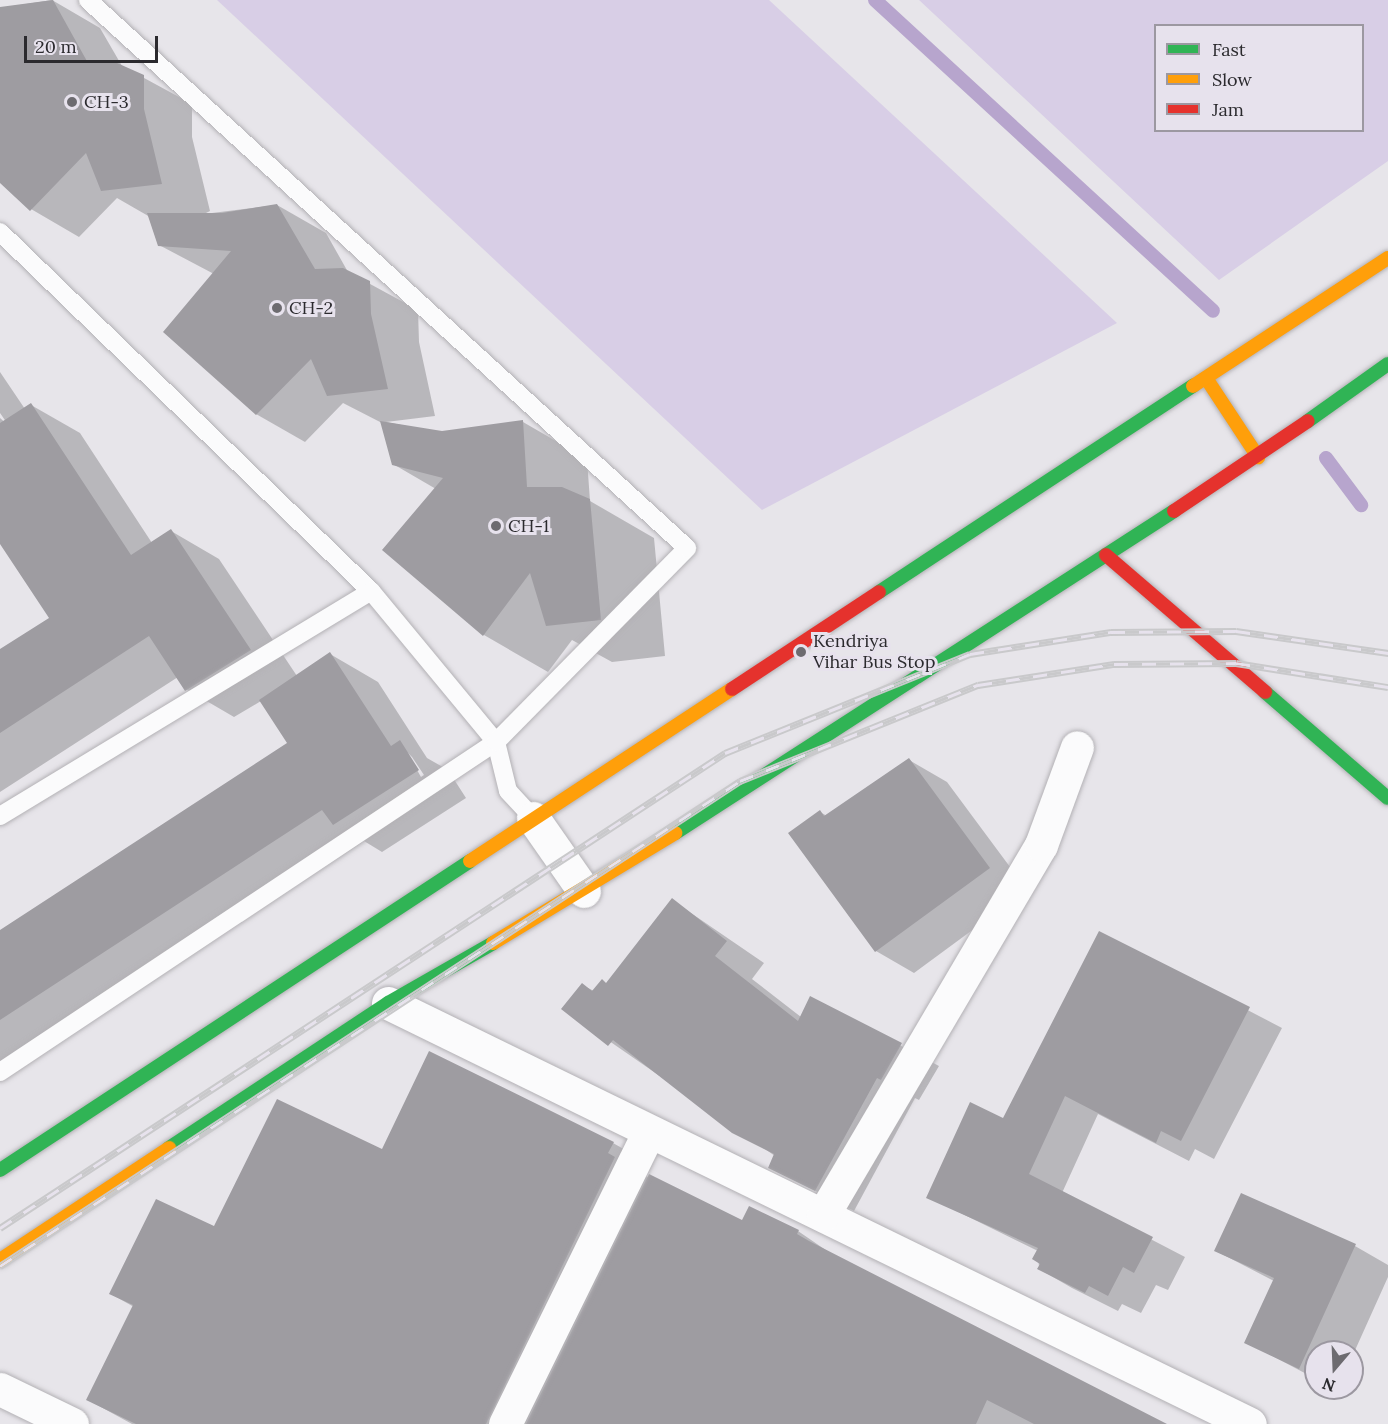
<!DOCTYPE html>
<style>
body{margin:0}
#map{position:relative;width:1388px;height:1424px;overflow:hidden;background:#e7e5ea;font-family:Lora,serif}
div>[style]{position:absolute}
.green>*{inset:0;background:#d8cee6}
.shadow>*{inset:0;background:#0003}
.stream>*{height:14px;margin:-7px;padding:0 7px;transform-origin:7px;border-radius:7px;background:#b7a5cd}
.building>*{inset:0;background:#9e9ca1}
.roads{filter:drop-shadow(0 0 2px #b3b1b5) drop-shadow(0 0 2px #b3b1b5)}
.lane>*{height:18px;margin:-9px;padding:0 9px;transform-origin:9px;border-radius:9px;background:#fbfbfc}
.street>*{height:33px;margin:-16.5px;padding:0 16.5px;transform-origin:16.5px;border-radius:16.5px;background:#fbfbfc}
.fast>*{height:14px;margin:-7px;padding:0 7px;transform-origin:7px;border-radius:7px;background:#30b455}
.slow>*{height:14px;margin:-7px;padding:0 7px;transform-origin:7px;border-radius:7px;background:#ff9f0a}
.jam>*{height:14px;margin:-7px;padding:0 7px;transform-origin:7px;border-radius:7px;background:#e5322d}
.rail>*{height:7px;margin-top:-3.5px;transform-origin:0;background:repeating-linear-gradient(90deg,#e7e2ed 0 14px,#c9c9cb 0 28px);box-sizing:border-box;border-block:2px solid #c9c9cb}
.dots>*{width:16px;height:16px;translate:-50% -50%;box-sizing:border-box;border:3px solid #e7e2ed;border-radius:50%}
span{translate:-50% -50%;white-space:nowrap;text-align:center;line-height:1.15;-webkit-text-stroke:6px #e7e2ed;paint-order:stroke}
.poi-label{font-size:18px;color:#2b2a2e}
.left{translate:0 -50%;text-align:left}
.legend{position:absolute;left:1154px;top:24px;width:210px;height:108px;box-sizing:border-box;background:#e7e2ed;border:2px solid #9c98a1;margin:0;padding:8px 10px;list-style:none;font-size:18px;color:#2b2a2e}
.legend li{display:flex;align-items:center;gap:12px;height:30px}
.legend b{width:30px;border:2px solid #9c98a1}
.north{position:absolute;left:1304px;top:1340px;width:60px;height:60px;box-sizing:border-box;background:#e7e2ed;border:2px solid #9c98a1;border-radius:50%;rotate:199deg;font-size:16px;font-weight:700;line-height:24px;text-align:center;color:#2b2a2e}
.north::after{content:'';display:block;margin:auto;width:21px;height:27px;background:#6d6b70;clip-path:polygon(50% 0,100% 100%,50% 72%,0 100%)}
.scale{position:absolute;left:24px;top:36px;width:134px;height:27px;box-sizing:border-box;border:3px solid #2b2a2e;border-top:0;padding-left:8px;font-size:18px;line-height:21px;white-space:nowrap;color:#2b2a2e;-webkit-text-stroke:4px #e7e2ed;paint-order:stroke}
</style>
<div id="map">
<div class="green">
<div style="clip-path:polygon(217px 0,769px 0,1117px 323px,762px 510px)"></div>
<div style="clip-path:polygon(evenodd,919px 0,1388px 0,1388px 161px,1219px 280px,919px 0,1156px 26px,1362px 26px,1362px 130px,1156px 130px,1156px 26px)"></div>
</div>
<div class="shadow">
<div style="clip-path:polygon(52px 0,100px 28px,122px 66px,192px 104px,192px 137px,210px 211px,204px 214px,277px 205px,326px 233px,348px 272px,418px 310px,419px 342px,435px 416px,386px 422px,442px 433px,523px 422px,587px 459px,590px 501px,654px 538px,665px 656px,612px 662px,572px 640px,548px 672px,484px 635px,436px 489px,393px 464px,382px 423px,343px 403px,305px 442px,256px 414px,214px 274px,159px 245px,150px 217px,117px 198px,79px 237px,31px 209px,0 181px,0 8px)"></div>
<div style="clip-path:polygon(evenodd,0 372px,25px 409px,31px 405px,80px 433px,152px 543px,171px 531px,219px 559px,297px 676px,330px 654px,378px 682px,427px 758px,448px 770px,466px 798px,382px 852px,364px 841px,0 1079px,0 932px,289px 744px,261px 701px,234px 717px,186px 689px,178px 677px,0 792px,0 651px,51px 618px,0 541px,0 418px,9px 426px,0 413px,0 372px,407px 752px,412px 757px,424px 775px,421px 777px,407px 752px)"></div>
<div style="clip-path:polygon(909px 760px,947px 782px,1027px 890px,914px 973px,876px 951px,790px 834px,820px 812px,827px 816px)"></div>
<div style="clip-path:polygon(672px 900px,764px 963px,752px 979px,801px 1017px,811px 998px,939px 1066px,919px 1100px,915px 1098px,854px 1211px,770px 1167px,775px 1156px,563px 1009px,582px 985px,594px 991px,607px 984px)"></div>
<div style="clip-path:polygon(1100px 933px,1282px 1028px,1214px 1159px,1195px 1149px,1189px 1161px,1098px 1114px,1062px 1193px,1185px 1257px,1168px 1290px,1156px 1285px,1141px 1313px,1122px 1304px,1118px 1311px,1072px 1288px,1039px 1269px,1038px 1251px,928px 1197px,1004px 1120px)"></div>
<div style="clip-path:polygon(613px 1143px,650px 1164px,644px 1175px,649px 1178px,743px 1222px,798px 1231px,833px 1255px,1163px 1424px,132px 1424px,88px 1400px,134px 1307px,111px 1294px,215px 1228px,382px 1150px)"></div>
<div style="clip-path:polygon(1355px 1246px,1388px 1265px,1388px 1277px,1352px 1357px,1352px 1352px,1316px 1352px,1316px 1379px,1246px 1342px,1274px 1281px,1216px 1251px)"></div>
</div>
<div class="stream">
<div style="left:875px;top:0;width:459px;rotate:42.6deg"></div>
<div style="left:1326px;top:458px;width:59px;rotate:53.3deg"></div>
</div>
<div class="building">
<div style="clip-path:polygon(53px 0,88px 63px,117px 63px,144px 75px,144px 109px,162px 184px,101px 191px,86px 153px,30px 211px,0 183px,0 7px)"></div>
<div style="clip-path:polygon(277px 204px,315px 269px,343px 268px,370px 281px,371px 314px,388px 389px,327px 396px,311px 359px,256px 415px,163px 332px,231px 251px,158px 246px,147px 213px,222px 213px)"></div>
<div style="clip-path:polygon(31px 403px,131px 555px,171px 529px,251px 650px,185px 691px,149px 636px,0 733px,0 649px,49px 618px,0 544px,0 423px)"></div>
<div style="clip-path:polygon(523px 420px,527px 487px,562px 487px,590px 499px,601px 620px,546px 626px,530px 573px,483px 636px,382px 550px,443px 478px,392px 465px,380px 421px,442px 431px)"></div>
<div style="clip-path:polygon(330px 652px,391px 746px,400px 740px,419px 770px,333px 825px,322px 810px,0 1020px,0 930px,287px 743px,259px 700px)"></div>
<div style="clip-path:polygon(909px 758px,990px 868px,875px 952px,788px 833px,820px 810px,824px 816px)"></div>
<div style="clip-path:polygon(672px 898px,727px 941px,715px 956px,798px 1021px,810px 996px,902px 1043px,881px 1080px,877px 1078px,815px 1191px,768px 1168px,774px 1154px,732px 1133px,613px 1040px,608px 1046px,561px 1009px,582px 983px,592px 991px,602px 979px,606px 983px)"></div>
<div style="clip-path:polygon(1099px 931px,1250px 1007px,1181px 1141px,1161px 1131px,1156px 1143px,1065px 1096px,1029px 1174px,1153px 1237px,1134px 1273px,1123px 1267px,1108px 1296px,1089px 1286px,1085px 1293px,1037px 1269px,1040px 1264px,1032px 1259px,1038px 1248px,926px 1198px,970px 1102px,1003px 1118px)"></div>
<div style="clip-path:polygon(429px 1051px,614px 1142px,608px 1153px,615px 1157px,486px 1424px,136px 1424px,86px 1400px,133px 1305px,109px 1294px,156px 1199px,214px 1226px,277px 1099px,382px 1149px)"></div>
<div style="clip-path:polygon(649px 1174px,742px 1220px,749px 1206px,799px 1230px,797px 1234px,809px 1241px,1167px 1424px,1034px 1424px,987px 1400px,976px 1424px,526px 1424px)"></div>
<div style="clip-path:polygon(1241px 1193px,1356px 1244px,1299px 1369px,1244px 1343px,1274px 1278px,1214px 1251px)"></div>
</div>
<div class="roads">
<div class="lane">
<div style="left:0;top:232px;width:516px;rotate:44.06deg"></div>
<div style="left:371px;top:591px;width:196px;rotate:50.4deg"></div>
<div style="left:496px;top:742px;width:50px;rotate:76.2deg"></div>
<div style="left:508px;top:791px;width:37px;rotate:47deg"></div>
<div style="left:0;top:816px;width:434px;rotate:-31.2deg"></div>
<div style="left:0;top:1072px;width:596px;rotate:-33.64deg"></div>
<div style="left:496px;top:742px;width:272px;rotate:-45.4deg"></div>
<div style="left:687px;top:548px;width:812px;rotate:-137.55deg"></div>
</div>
<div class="street">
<div style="left:533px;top:818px;width:89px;rotate:55.1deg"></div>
<div style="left:388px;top:1003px;width:959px;rotate:26.03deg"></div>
<div style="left:823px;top:1215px;width:429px;rotate:-59.5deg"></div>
<div style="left:1041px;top:845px;width:104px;rotate:-69.8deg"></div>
<div style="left:0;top:1389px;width:80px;rotate:25.9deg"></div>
<div style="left:505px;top:1424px;width:326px;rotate:-63.8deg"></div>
</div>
<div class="fast">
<div style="left:1308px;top:421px;width:98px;rotate:-35.5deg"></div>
<div style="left:879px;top:592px;width:376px;rotate:-33.3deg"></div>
<div style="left:1265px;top:692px;width:162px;rotate:40.8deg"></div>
<div style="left:675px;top:833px;width:594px;rotate:-32.83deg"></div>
<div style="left:169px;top:1148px;width:263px;rotate:-33.5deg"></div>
<div style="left:388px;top:1003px;width:121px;rotate:-29.7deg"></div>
<div style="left:0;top:1170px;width:562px;rotate:-33.32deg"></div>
</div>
<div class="slow">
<div style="left:1206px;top:378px;width:95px;rotate:56.6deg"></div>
<div style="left:1193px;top:386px;width:233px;rotate:-33.3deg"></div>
<div style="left:470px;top:861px;width:313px;rotate:-33.3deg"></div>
<div style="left:493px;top:943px;width:213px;rotate:-31.1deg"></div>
<div style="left:0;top:1260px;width:203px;rotate:-33.5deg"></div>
</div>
<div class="jam">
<div style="left:1174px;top:511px;width:161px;rotate:-33.9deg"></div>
<div style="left:1106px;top:555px;width:210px;rotate:40.7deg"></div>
<div style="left:732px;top:689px;width:176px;rotate:-33.4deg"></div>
</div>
</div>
<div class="rail">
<div style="left:0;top:1228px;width:867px;rotate:-33.23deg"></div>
<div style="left:725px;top:753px;width:264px;rotate:-22deg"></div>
<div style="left:970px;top:654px;width:143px;rotate:-8.9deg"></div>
<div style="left:1111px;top:632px;width:125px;rotate:-0.5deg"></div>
<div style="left:1236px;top:631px;width:154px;rotate:8.2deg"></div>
<div style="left:0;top:1266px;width:885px;rotate:-33.24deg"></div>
<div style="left:740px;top:781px;width:257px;rotate:-22deg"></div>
<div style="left:978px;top:685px;width:138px;rotate:-8.8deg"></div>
<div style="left:1114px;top:664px;width:122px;rotate:-0.5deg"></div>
<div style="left:1236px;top:663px;width:154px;rotate:9deg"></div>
</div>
<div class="dots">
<div style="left:72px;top:102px;background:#6d6b70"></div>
<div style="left:277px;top:308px;background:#6d6b70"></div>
<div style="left:496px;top:526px;background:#6d6b70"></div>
<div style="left:801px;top:652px;background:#6d6b70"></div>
</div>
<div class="poi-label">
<span class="left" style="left:84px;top:102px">CH-3</span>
<span class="left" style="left:289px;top:308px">CH-2</span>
<span class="left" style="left:508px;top:526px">CH-1</span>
<span class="left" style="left:813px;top:652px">Kendriya<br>Vihar Bus Stop</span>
</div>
<ul class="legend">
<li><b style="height:8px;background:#30b455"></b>Fast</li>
<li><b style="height:8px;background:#ff9f0a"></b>Slow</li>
<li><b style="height:8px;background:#e5322d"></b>Jam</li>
</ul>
<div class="north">N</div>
<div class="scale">20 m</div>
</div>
